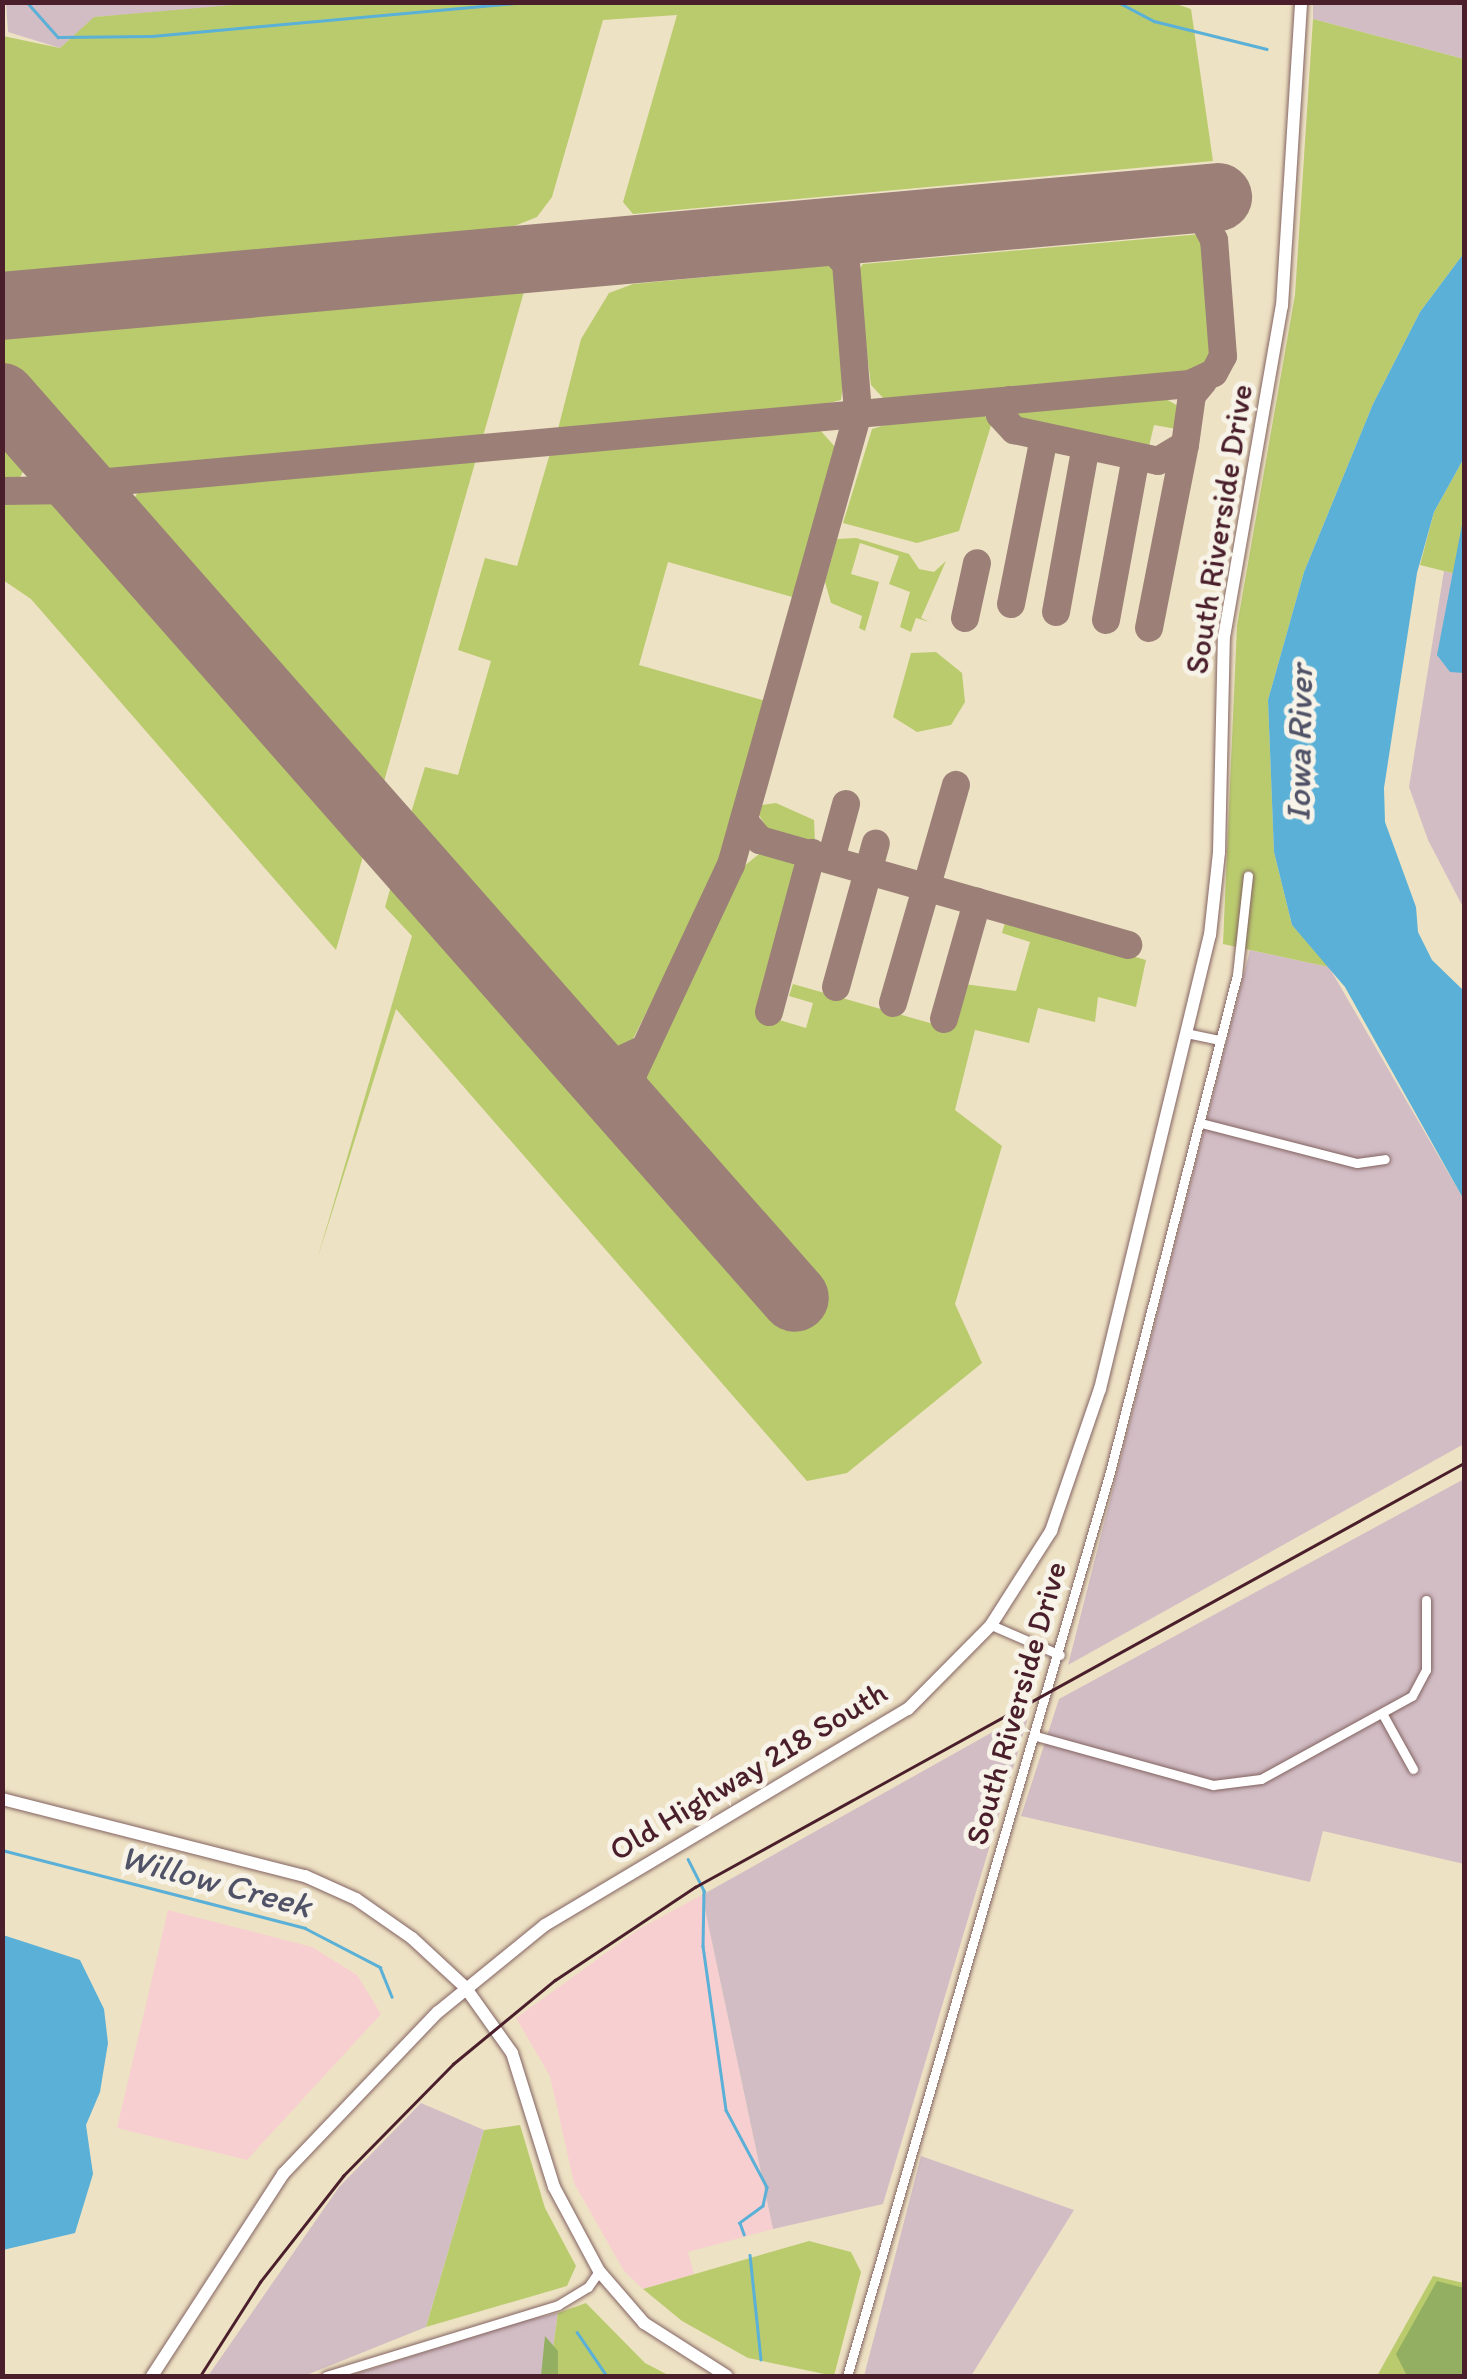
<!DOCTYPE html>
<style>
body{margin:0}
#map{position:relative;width:1467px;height:2379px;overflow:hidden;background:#eee2c4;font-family:Itim,sans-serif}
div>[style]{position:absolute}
.built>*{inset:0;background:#f7cfd0}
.industrial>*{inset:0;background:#d2bdc5}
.green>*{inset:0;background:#bacb6e}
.forest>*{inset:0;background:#93af61}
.water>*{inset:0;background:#5ab0d6}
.stream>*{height:2.5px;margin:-1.25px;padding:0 1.25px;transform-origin:1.25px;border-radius:1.25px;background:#5ab0d6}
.taxiway>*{height:28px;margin:-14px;padding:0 14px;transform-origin:14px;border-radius:14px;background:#9c8078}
.runway>*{height:68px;margin:-34px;padding:0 34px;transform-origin:34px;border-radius:34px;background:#9c8078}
.roads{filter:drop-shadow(0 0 2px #836361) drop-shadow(0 0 2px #836361)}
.street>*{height:9px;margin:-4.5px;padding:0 4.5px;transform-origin:4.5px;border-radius:4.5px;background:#fff}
.secondary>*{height:12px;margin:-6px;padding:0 6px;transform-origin:6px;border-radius:6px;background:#fff}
.rail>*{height:2.5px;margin:-1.25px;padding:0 1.25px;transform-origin:1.25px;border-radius:1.25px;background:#4a1f2b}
span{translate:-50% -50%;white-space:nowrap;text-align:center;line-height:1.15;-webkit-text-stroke:10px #f7f3e8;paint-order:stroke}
.street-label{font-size:32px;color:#4a1f2b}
.water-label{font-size:35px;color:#505267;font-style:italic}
.frame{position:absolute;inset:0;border:5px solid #4a1f2b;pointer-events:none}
</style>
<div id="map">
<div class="built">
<div style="clip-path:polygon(702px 1895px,773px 2229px,688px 2252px,694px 2274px,643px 2289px,624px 2271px,574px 2183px,550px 2076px,516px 2018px,639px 1929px)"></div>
<div style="clip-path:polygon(168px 1910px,312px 1947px,357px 1975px,381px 2014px,247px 2160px,117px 2128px)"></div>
</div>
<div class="industrial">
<div style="clip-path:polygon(6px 3px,267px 3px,95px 17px,60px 48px,8px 32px)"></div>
<div style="clip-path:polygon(1313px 3px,1464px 3px,1464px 59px,1313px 19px)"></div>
<div style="clip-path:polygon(1444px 571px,1464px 576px,1464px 909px,1428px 840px,1409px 787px)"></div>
<div style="clip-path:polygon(1250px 950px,1329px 967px,1464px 1200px,1464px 1444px,1068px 1665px)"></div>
<div style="clip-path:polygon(1464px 1479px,1464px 1864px,1323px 1831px,1310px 1882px,1021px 1816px,1059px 1699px)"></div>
<div style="clip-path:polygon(1030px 1711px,883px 2204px,773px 2229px,702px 1895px)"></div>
<div style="clip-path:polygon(421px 2103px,484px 2130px,426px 2327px,304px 2376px,208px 2376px,339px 2187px)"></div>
<div style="clip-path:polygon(921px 2156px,1074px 2210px,971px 2376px,864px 2376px)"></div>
<div style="clip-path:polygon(558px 2313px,549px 2376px,349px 2376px,523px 2321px)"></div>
</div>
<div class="green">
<div style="clip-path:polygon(267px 2px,1173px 3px,1191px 9px,1213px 161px,633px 214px,623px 202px,677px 15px,603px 20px,552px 197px,537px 217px,512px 227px,3px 282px,3px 36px,60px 48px,94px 17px)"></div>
<div style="clip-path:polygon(1313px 19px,1464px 59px,1464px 253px,1420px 312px,1373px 404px,1304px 572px,1268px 700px,1274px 852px,1292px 925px,1329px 967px,1223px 944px,1237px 626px,1295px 295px)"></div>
<div style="clip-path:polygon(1201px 234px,1213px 344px,1211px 359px,1197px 372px,923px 400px,883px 398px,871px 385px,857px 272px,863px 264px)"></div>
<div style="clip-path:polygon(834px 265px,847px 356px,841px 400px,802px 410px,557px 433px,581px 339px,609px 293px,633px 284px)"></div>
<div style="clip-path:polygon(525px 288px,482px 440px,100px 473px,3px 370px,3px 330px)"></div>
<div style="clip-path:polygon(1159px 395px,1178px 406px,1182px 430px,1154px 425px,1148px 451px,1020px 424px,1010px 414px,1018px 408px)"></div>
<div style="clip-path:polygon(979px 411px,992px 422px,959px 531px,917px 543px,843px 523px,872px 429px,908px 418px)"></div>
<div style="clip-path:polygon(3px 423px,29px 462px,20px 477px,3px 481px)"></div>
<div style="clip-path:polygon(789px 428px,820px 430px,836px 448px,796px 598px,668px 562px,639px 665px,766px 701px,717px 872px,633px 1039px,618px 1051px,600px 1050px,406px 829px,425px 767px,458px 775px,491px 661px,458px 650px,485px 558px,517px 566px,551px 450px)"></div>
<div style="clip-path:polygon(477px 456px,379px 799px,134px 520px,129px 507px,138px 492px,169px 485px)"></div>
<div style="clip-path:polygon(1464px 458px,1464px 576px,1420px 565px,1434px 512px)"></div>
<div style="clip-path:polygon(59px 496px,74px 504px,368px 839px,336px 950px,31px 599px,3px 580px,3px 499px)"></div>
<div style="clip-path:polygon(856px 538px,909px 554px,919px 569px,934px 572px,946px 561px,921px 618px,930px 622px,916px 618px,911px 632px,900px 627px,910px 592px,889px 584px,899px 556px,860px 543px,851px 574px,879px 582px,865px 631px,859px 628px,862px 616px,831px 603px,825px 582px,837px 539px)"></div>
<div style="clip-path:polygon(936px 652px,962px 673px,965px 702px,951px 725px,917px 732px,893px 717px,911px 653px)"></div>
<div style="clip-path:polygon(776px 803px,814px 820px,815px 843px,770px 833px,759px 815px,762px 805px)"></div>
<div style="clip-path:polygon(764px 850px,792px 855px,795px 871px,756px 1013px,806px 1028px,813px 1003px,789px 996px,793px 984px,951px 1029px,964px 984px,1016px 991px,1030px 942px,1002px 933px,1006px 919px,1146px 960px,1136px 1007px,1098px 997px,1095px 1022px,1038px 1008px,1029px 1043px,975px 1030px,955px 1110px,1002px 1146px,955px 1304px,982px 1363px,847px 1473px,807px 1481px,396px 1009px,317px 1260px,412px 936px,385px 907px,396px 869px,794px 1321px,821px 1300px,647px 1101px,644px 1089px,652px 1052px,743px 867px)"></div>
<div style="clip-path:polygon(520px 2125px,545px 2208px,576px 2266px,567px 2286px,426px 2327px,484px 2130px)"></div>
<div style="clip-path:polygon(809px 2241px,851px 2252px,861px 2272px,834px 2376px,748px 2358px,682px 2321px,643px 2289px)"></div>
<div style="clip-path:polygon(1433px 2276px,1464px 2283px,1464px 2376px,1377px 2376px)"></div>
<div style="clip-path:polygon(586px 2303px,645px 2363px,670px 2376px,549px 2376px,558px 2313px)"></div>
</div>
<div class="forest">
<div style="clip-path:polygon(1437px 2281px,1464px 2288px,1464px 2376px,1407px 2376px,1396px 2354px)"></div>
<div style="clip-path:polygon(545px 2336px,558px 2351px,558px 2376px,541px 2376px)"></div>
</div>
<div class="water">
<div style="clip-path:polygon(1464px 253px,1464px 458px,1434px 512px,1417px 573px,1384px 788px,1385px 822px,1416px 907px,1418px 932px,1432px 960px,1464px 991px,1464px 1200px,1345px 987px,1292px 925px,1274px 852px,1268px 700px,1304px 572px,1373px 404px,1420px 312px)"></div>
<div style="clip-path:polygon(1464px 514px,1464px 673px,1450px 672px,1437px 655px)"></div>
<div style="clip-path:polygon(3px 1935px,80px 1960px,104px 2009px,108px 2043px,100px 2092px,86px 2125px,93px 2174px,75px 2233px,3px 2250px)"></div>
</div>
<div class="stream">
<div style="left:27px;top:2px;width:47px;rotate:48.5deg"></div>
<div style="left:58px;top:37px;width:94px;rotate:-0.6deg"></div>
<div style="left:152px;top:36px;width:378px;rotate:-5.2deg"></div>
<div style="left:1118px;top:2px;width:41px;rotate:27.8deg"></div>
<div style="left:1154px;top:21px;width:116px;rotate:13.9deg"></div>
<div style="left:664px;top:1813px;width:13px;rotate:63deg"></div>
<div style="left:2px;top:1850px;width:313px;rotate:14.4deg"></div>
<div style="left:305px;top:1928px;width:85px;rotate:27.5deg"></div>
<div style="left:380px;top:1967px;width:32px;rotate:68deg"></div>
<div style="left:688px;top:1859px;width:36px;rotate:63deg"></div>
<div style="left:704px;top:1891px;width:55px;rotate:91deg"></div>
<div style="left:703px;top:1946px;width:166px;rotate:82deg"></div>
<div style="left:726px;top:2110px;width:87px;rotate:62deg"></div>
<div style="left:767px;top:2187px;width:19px;rotate:102deg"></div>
<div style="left:763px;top:2206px;width:29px;rotate:144deg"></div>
<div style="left:740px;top:2223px;width:12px;rotate:70deg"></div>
<div style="left:750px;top:2255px;width:105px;rotate:84deg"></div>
<div style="left:577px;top:2332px;width:53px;rotate:55.7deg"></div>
</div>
<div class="taxiway">
<div style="left:1010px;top:400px;width:18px;rotate:124deg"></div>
<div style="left:1000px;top:415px;width:21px;rotate:47deg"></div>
<div style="left:1014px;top:430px;width:147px;rotate:12.1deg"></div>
<div style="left:1158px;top:461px;width:31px;rotate:-31deg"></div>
<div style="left:1185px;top:445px;width:50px;rotate:-82deg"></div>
<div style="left:1192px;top:395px;width:17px;rotate:-50deg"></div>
<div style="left:10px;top:402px;width:94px;rotate:48.9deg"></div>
<div style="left:72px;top:473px;width:27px;rotate:22deg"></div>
<div style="left:97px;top:483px;width:1097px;rotate:-5.18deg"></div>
<div style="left:1190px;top:384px;width:26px;rotate:-25deg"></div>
<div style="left:1214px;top:373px;width:19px;rotate:-62deg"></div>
<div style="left:1223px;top:356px;width:116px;rotate:-94.4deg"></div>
<div style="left:1214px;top:240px;width:30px;rotate:-117deg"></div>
<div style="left:1200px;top:213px;width:32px;rotate:-158deg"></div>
<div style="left:2px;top:491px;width:76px;rotate:-0.8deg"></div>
<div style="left:78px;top:490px;width:104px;rotate:46.9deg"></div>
<div style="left:142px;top:553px;width:68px;rotate:48.6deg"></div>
<div style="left:1011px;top:604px;width:170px;rotate:-78.8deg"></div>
<div style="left:1056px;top:612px;width:169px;rotate:-79.8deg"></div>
<div style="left:965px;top:618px;width:56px;rotate:-77.7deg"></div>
<div style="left:1106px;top:620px;width:166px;rotate:-79.6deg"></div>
<div style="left:1149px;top:628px;width:187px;rotate:-78.9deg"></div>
<div style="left:744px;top:821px;width:25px;rotate:50deg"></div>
<div style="left:760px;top:840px;width:383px;rotate:15.9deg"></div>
<div style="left:831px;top:859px;width:57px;rotate:-74.7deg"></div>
<div style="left:518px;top:980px;width:108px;rotate:47.3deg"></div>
<div style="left:591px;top:1059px;width:23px;rotate:10deg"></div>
<div style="left:614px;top:1063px;width:29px;rotate:-25deg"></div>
<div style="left:836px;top:987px;width:149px;rotate:-74.5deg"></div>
<div style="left:893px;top:1003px;width:227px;rotate:-73.9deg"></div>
<div style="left:769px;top:1012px;width:165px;rotate:-74.9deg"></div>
<div style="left:944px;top:1019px;width:122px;rotate:-74.2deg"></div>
<div style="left:710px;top:1198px;width:104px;rotate:-130.7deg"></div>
<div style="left:642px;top:1119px;width:44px;rotate:-103.1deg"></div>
<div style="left:632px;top:1076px;width:233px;rotate:-64.9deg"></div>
<div style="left:731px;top:865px;width:470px;rotate:-74.3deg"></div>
<div style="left:858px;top:412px;width:148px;rotate:-94.6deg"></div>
<div style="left:846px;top:264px;width:37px;rotate:-133deg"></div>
<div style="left:821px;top:237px;width:23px;rotate:-173deg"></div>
</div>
<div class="runway">
<div style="left:2px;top:306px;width:1221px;rotate:-5.12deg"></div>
<div style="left:2px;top:397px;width:1200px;rotate:48.65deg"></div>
</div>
<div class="roads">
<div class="street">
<div style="left:1191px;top:1034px;width:30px;rotate:12deg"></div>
<div style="left:1201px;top:1123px;width:161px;rotate:14.4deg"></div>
<div style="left:1357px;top:1163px;width:28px;rotate:-8deg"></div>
<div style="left:991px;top:1625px;width:75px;rotate:23.5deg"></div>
<div style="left:1382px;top:1713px;width:64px;rotate:61deg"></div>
<div style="left:1036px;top:1736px;width:184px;rotate:15.5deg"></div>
<div style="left:1213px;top:1785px;width:48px;rotate:-7.1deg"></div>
<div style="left:1261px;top:1779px;width:172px;rotate:-28.8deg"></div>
<div style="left:1412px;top:1696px;width:30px;rotate:-62deg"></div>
<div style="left:1426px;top:1670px;width:70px;rotate:-90deg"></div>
<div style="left:326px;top:2376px;width:243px;rotate:-17deg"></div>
<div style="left:558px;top:2305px;width:35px;rotate:-31deg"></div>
<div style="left:588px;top:2287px;width:19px;rotate:-55deg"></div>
<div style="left:847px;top:2376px;width:941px;rotate:-73.78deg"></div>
<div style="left:1110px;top:1472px;width:513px;rotate:-75.67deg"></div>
<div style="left:1237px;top:975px;width:100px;rotate:-83.7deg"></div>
</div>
<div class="secondary">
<div style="left:2px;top:1799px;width:313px;rotate:14.3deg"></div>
<div style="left:305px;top:1876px;width:56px;rotate:24.3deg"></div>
<div style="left:356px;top:1899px;width:68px;rotate:34.9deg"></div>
<div style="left:412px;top:1938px;width:72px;rotate:42.8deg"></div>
<div style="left:465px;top:1987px;width:81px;rotate:54.5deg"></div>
<div style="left:512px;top:2053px;width:140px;rotate:72.6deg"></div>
<div style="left:554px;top:2187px;width:95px;rotate:61.8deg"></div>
<div style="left:599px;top:2271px;width:69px;rotate:49.1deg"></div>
<div style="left:644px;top:2323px;width:98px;rotate:32.6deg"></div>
<div style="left:152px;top:2376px;width:241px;rotate:-57deg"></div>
<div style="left:283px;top:2174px;width:224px;rotate:-46.3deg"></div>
<div style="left:438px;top:2012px;width:138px;rotate:-39.1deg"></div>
<div style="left:545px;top:1925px;width:422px;rotate:-30.8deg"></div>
<div style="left:908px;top:1709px;width:118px;rotate:-45.3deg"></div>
<div style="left:991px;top:1625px;width:112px;rotate:-57.4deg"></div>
<div style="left:1051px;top:1531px;width:150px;rotate:-71deg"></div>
<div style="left:1100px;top:1389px;width:467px;rotate:-76.4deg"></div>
<div style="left:1210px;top:935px;width:83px;rotate:-83.8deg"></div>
<div style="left:1219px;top:852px;width:215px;rotate:-88.7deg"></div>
<div style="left:1224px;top:637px;width:336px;rotate:-80.1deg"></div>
<div style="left:1282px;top:306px;width:305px;rotate:-86.4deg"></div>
</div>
</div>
<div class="rail">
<div style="left:200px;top:2376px;width:112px;rotate:-57.4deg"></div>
<div style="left:260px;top:2282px;width:135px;rotate:-51.9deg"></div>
<div style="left:343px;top:2176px;width:157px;rotate:-45.5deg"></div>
<div style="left:453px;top:2064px;width:132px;rotate:-39.5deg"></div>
<div style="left:555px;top:1980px;width:168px;rotate:-33.6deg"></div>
<div style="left:695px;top:1887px;width:878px;rotate:-28.87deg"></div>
</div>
<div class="street-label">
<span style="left:1219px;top:529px;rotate:-81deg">South Riverside Drive</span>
<span style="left:1016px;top:1703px;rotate:-74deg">South Riverside Drive</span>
<span style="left:748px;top:1771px;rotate:-31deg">Old Highway 218 South</span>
</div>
<div class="water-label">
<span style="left:1299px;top:743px;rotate:-89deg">Iowa River</span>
<span style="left:216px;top:1881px;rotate:15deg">Willow Creek</span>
</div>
<div class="frame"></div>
</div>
